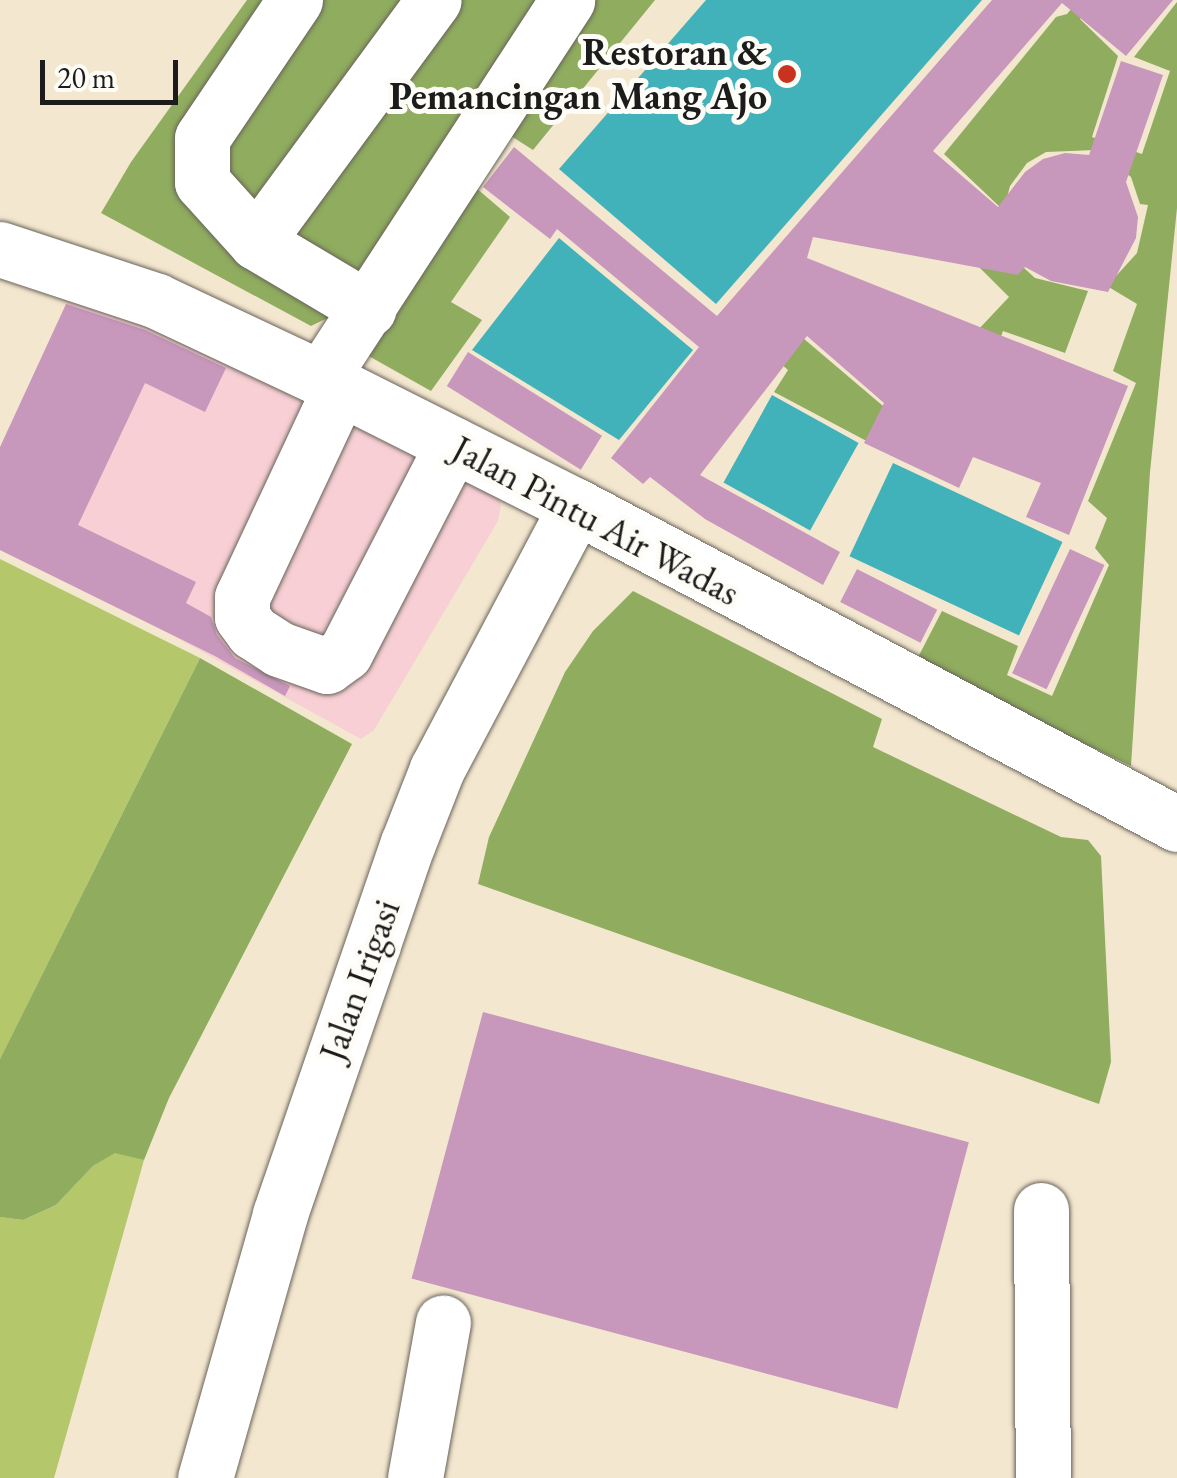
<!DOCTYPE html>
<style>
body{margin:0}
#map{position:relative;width:1177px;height:1478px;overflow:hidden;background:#f4e7cf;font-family:"EB Garamond",serif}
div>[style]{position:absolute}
.built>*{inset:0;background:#f7cfd4}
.green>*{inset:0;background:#b4c76b}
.forest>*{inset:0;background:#8fac5f}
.water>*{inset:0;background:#41b1ba;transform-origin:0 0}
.building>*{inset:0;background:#c897bc;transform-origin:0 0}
.roads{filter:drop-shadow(0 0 2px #68635b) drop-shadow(0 0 2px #68635b)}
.minor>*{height:55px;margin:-27.5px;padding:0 27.5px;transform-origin:27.5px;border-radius:27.5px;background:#fff}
.major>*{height:55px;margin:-27.5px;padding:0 27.5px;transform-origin:27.5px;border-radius:27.5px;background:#fff}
.dots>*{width:28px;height:28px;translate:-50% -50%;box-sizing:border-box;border:5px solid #fdfcf7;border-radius:50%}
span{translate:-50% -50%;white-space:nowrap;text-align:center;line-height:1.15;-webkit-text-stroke:10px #fdfcf7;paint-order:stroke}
.poi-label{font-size:38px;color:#1c1c1c;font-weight:700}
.right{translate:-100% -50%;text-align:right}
.street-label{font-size:38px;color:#1c1c1c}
.scale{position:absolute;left:40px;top:60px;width:138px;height:45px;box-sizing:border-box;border:5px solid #1c1c1c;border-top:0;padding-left:12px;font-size:30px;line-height:35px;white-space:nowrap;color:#1c1c1c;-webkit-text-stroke:8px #fdfcf7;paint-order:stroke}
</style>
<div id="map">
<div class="built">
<div style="clip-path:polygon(83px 285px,496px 493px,501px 505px,498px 521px,374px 730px,361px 739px,170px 634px,0 550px,0 451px,73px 290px)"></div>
</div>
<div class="green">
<div style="clip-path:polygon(0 559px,200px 658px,0 1059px)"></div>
<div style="clip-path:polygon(116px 1152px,144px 1160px,54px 1478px,0 1478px,0 1217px,23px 1220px,56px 1205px,93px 1166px)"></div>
</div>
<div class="forest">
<div style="clip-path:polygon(247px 0,277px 0,183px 165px,342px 311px,311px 326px,101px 213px,131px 162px)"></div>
<div style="clip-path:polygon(304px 0,423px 0,257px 226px,211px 180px)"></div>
<div style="clip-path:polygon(449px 0,552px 0,368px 289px,272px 241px)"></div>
<div style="clip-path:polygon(577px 0,655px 0,533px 150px,511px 136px,475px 187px,510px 217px,451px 302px,482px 320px,431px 391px,358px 350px)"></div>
<div style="clip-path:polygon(1079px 0,1096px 0,1080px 19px,1118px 56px,1092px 137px,1142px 154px,1170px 71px,1134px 57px,1177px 2px,1177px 208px,1150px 472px,1131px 766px,915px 663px,942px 611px,1018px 646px,1007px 675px,1052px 696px,1109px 565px,1095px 548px,1107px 518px,1088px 501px,1136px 383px,1113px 371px,1137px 304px,1107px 286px,1137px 253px,1148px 205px,1140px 204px,1131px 177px,1095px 150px,1046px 152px,1027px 163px,1010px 186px,1004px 209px,1012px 257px,1035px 278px,1088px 291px,1065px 353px,1003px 331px,978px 399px,893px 455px,774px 392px,788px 370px,765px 350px,790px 327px,896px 417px,1009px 297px,968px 256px,1001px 208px,944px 154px,1056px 17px,1067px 14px)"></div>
<div style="clip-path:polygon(633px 591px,882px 719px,873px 747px,1061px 837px,1088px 840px,1101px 856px,1111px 1062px,1099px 1104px,478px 884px,489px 837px,565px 672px,593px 631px)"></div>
<div style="clip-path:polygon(200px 658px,352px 744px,169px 1098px,144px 1160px,115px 1153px,93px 1166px,56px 1205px,23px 1220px,0 1217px,0 1059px)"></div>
</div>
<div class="water">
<div style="clip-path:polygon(706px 0,982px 0,716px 304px,559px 169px)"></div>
<div style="clip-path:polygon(559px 238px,693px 350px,619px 440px,472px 350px)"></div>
<div style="left:772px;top:395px;width:99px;height:100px;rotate:29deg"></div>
<div style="left:893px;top:463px;width:187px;height:103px;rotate:25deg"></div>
</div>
<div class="building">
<div style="clip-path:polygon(992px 0,1173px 0,1126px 56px,1062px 3px,933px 151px,998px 207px,1025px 172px,1043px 159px,1065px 153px,1089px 155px,1121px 61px,1163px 75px,1126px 182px,1138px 217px,1136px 238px,1108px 292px,1051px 281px,1025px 267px,1018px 275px,813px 237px,807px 258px,1128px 386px,1069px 535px,1026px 517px,1041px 483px,973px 457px,959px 488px,864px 443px,884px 403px,807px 336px,700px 475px,840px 552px,823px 585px,705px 519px,650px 477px,643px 484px,611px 458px,699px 347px,557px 229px,550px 239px,483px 187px,514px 147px,717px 316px)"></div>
<div style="clip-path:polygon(66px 304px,145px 330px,226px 368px,205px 412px,145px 383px,78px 525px,196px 582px,186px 603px,211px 617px,217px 635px,235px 658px,290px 686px,285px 696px,215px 656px,0 550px,0 447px)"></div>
<div style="left:468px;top:352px;width:158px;height:40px;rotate:32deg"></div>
<div style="left:1070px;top:549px;width:38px;height:137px;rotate:25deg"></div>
<div style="left:857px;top:569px;width:90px;height:37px;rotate:27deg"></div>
<div style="left:483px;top:1012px;width:503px;height:276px;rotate:15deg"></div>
</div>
<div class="roads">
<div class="minor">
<div style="left:295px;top:0;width:166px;rotate:124deg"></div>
<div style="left:202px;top:138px;width:44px;rotate:90deg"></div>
<div style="left:202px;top:182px;width:81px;rotate:48deg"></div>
<div style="left:256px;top:242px;width:131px;rotate:30.7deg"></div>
<div style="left:256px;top:242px;width:300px;rotate:-53.7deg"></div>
<div style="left:321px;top:378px;width:451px;rotate:-56.9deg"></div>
<div style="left:340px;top:388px;width:231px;rotate:115.1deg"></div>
<div style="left:242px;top:597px;width:20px;rotate:90deg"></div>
<div style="left:242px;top:617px;width:19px;rotate:54deg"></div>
<div style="left:253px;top:632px;width:31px;rotate:33deg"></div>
<div style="left:279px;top:649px;width:51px;rotate:19.5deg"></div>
<div style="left:327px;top:666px;width:22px;rotate:-36deg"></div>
<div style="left:345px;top:653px;width:235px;rotate:-62.7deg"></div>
<div style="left:1041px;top:1210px;width:268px;rotate:89.6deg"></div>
<div style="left:205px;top:1478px;width:274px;rotate:-74.1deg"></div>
<div style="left:280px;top:1214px;width:392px;rotate:-71deg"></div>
<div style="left:408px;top:843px;width:79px;rotate:-68.6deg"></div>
<div style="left:437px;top:769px;width:297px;rotate:-62.1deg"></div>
<div style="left:415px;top:1478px;width:158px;rotate:-79.8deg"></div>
</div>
<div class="major">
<div style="left:0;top:249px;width:165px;rotate:18.3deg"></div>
<div style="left:157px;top:301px;width:181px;rotate:25.2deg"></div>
<div style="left:321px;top:378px;width:285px;rotate:26.7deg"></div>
<div style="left:576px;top:506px;width:680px;rotate:27.88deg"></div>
</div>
</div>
<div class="dots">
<div style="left:787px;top:74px;background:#c8321e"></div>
</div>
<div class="poi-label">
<span class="right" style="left:767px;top:74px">Restoran &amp;<br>Pemancingan Mang Ajo</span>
</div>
<div class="street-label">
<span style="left:596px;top:520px;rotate:28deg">Jalan Pintu Air Wadas</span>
<span style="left:359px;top:980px;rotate:-70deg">Jalan Irigasi</span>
</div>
<div class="scale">20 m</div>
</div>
